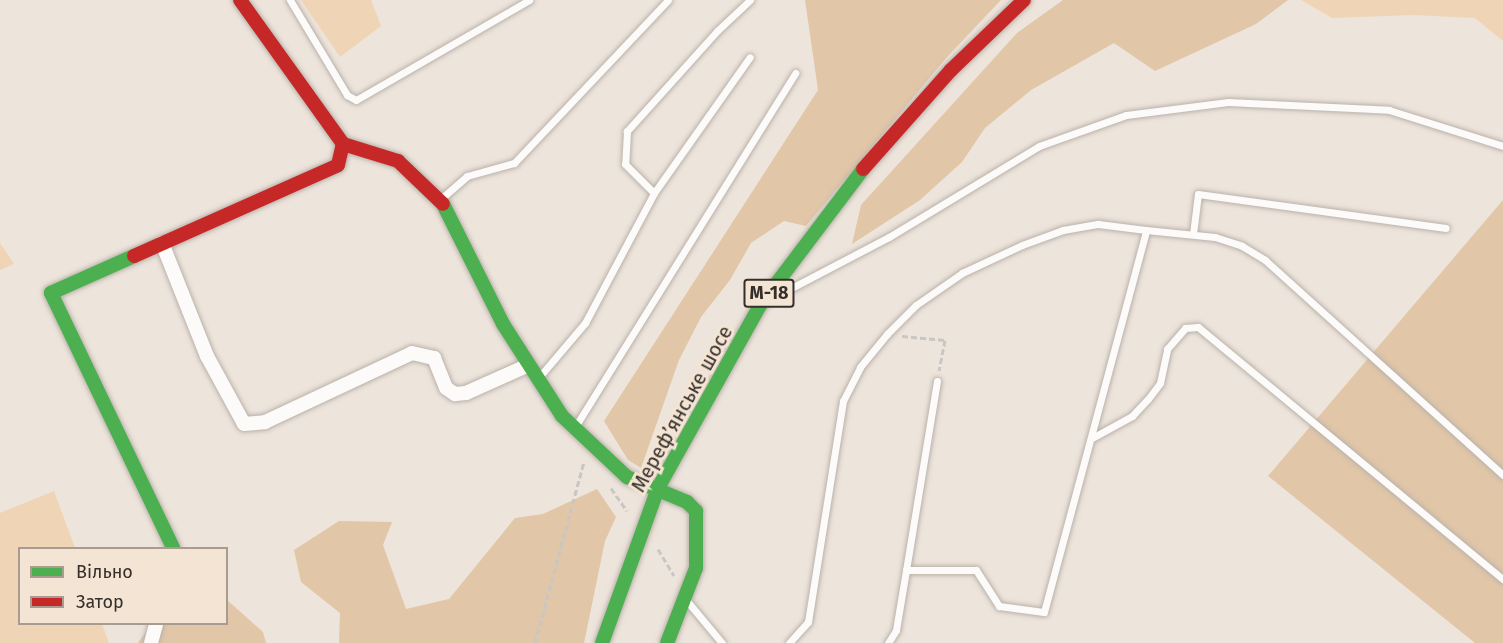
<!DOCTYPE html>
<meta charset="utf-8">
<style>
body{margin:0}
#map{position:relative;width:1503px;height:643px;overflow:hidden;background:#ede4db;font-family:"Fira Sans",sans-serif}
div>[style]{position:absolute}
.green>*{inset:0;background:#efd4b5}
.forest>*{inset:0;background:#e1c6a8}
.path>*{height:3px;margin-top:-1.5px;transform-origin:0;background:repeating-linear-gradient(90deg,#c9c6c3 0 6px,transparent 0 9px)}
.roads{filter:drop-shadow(0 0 2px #b9b2ab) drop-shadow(0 0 2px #b9b2ab)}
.lane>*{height:7px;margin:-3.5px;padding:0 3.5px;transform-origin:3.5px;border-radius:3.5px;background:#fcfbfa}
.street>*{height:14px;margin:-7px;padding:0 7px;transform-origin:7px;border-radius:7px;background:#fcfbfa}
.fast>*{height:14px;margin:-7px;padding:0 7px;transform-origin:7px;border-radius:7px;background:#4caf50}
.jam>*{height:14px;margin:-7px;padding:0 7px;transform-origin:7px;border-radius:7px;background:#c62828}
span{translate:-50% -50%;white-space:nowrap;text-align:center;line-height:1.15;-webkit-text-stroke:6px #f4e4d4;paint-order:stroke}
.shield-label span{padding:2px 4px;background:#f4e4d4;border:2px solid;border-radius:4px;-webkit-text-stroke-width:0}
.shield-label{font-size:18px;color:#352f29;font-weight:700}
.street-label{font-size:20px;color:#352f29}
.legend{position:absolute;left:18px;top:547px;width:210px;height:78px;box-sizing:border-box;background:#f4e4d4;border:2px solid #a89c90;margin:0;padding:8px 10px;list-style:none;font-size:18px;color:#352f29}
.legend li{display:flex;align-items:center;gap:12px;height:30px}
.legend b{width:30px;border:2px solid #a89c90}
</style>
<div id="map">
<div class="green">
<div style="clip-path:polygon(301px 0,371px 0,381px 26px,340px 57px)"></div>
<div style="clip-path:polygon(1301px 0,1503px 0,1503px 41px,1475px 18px,1413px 15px,1332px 18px)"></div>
<div style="clip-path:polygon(0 243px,14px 264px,0 270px)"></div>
<div style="clip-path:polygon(54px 491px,75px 548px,20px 548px,20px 624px,102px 624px,109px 643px,0 643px,0 513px)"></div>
</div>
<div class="forest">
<div style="clip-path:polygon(805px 0,1001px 0,947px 57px,806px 226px,784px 221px,751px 243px,730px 280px,701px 317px,679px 360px,641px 468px,628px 460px,604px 421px,818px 90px)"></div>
<div style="clip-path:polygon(1063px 0,1288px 0,1256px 24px,1155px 71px,1114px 43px,1031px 90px,985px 128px,962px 162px,920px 200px,852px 244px,861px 205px,1017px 33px)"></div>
<div style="clip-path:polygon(1503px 200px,1503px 643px,1475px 643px,1268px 476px)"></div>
<div style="clip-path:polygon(597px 489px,616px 517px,605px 541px,584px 643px,339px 643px,340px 613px,301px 582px,294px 550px,339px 521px,392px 522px,383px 545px,406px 609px,449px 599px,515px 518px,543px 514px)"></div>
<div style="clip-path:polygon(227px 600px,263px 632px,266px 643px,138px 643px,152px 624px,226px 624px)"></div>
</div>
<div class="path">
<div style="left:902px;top:336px;width:43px;rotate:5.3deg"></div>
<div style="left:945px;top:340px;width:31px;rotate:101deg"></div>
<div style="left:611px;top:488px;width:28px;rotate:55deg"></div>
<div style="left:658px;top:549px;width:31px;rotate:59deg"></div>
<div style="left:535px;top:643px;width:188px;rotate:-74.9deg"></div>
</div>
<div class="roads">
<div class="lane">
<div style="left:290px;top:0;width:111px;rotate:59deg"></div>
<div style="left:347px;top:95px;width:10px;rotate:29deg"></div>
<div style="left:356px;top:100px;width:200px;rotate:-30deg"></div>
<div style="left:750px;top:0;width:45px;rotate:136.8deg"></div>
<div style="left:717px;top:31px;width:135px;rotate:132deg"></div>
<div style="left:627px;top:131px;width:33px;rotate:93deg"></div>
<div style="left:625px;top:164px;width:41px;rotate:45deg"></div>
<div style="left:654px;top:193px;width:166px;rotate:-54.8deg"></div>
<div style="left:443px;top:197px;width:32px;rotate:-41deg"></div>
<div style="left:467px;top:176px;width:49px;rotate:-15.5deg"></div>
<div style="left:514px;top:163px;width:224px;rotate:-46.6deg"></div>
<div style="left:1193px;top:234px;width:40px;rotate:-82.9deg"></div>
<div style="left:1198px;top:194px;width:250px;rotate:7.8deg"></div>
<div style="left:778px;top:295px;width:125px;rotate:-27.6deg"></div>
<div style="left:889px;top:237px;width:175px;rotate:-31.2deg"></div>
<div style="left:1039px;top:146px;width:92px;rotate:-19.6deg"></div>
<div style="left:1126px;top:115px;width:103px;rotate:-7.3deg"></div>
<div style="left:1228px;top:102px;width:161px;rotate:2.8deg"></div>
<div style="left:1389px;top:110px;width:120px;rotate:17.5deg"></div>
<div style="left:540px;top:376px;width:70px;rotate:-49.7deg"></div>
<div style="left:585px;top:323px;width:147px;rotate:-62deg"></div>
<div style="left:937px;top:381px;width:192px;rotate:99.3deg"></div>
<div style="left:906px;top:570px;width:70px"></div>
<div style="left:976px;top:570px;width:43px;rotate:57.4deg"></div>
<div style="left:999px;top:606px;width:45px;rotate:7.6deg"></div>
<div style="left:1044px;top:612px;width:395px;rotate:-75deg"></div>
<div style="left:1146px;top:230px;width:69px;rotate:5.8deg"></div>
<div style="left:1215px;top:237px;width:28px;rotate:18deg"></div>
<div style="left:1242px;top:246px;width:27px;rotate:31deg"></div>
<div style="left:1265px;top:260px;width:321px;rotate:42.1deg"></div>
<div style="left:575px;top:427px;width:417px;rotate:-58.1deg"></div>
<div style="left:1092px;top:438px;width:46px;rotate:-28.8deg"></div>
<div style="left:1132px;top:416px;width:23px;rotate:-47deg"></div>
<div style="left:1148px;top:399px;width:20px;rotate:-53deg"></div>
<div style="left:1160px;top:383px;width:35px;rotate:-78deg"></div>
<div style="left:1167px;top:349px;width:28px;rotate:-49deg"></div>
<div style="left:1185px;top:328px;width:13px;rotate:-4deg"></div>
<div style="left:1198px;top:327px;width:396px;rotate:39.6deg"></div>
<div style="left:687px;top:601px;width:55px;rotate:50.2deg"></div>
<div style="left:789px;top:643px;width:28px;rotate:-48deg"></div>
<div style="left:808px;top:622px;width:224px;rotate:-81deg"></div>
<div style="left:843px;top:401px;width:38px;rotate:-63deg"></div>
<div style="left:860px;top:367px;width:43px;rotate:-50.7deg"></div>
<div style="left:887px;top:334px;width:41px;rotate:-45deg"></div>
<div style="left:916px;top:305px;width:56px;rotate:-34.8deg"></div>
<div style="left:962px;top:273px;width:66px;rotate:-25deg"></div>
<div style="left:1022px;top:245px;width:44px;rotate:-20.1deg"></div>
<div style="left:1063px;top:230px;width:36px;rotate:-10deg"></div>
<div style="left:1098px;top:224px;width:48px;rotate:7.1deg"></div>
<div style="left:888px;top:643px;width:15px;rotate:-58deg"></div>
<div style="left:896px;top:630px;width:61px;rotate:-80.5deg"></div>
</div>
<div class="street">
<div style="left:162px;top:243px;width:122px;rotate:68.3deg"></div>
<div style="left:207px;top:356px;width:77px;rotate:61.4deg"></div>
<div style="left:244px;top:424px;width:21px;rotate:-5deg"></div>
<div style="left:265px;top:422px;width:162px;rotate:-25.1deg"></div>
<div style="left:412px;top:353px;width:23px;rotate:13deg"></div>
<div style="left:434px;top:358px;width:32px;rotate:68deg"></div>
<div style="left:446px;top:388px;width:11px;rotate:34deg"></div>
<div style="left:455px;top:394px;width:11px;rotate:-5deg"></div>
<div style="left:466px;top:393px;width:69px;rotate:-24deg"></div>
<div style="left:151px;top:643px;width:20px;rotate:-75deg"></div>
</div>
<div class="fast">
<div style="left:443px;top:204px;width:134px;rotate:63.4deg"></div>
<div style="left:503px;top:324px;width:109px;rotate:57.3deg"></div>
<div style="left:562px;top:416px;width:89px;rotate:43.2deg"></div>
<div style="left:627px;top:477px;width:65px;rotate:22.6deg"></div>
<div style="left:687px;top:502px;width:13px;rotate:45deg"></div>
<div style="left:696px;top:511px;width:57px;rotate:90deg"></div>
<div style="left:696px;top:568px;width:80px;rotate:111.1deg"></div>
<div style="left:134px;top:256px;width:91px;rotate:156deg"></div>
<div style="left:51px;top:293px;width:283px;rotate:64.4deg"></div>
<div style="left:602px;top:643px;width:165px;rotate:-70.1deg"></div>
<div style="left:658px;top:488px;width:211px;rotate:-60.8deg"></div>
<div style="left:761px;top:304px;width:169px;rotate:-52.9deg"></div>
</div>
<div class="jam">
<div style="left:240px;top:0;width:177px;rotate:54.4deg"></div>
<div style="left:343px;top:144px;width:58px;rotate:17.2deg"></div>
<div style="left:398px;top:161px;width:62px;rotate:43.7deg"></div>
<div style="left:863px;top:169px;width:132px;rotate:-48.4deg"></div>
<div style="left:951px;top:70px;width:101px;rotate:-43.8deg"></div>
<div style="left:134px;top:256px;width:223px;rotate:-24deg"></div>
<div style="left:338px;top:165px;width:22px;rotate:-77deg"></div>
</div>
</div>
<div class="shield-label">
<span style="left:769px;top:293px">М-18</span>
</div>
<div class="street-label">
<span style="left:682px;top:409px;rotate:-61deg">Мереф’янське шосе</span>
</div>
<ul class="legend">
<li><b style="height:8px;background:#4caf50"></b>Вільно</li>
<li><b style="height:8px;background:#c62828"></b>Затор</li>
</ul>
</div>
